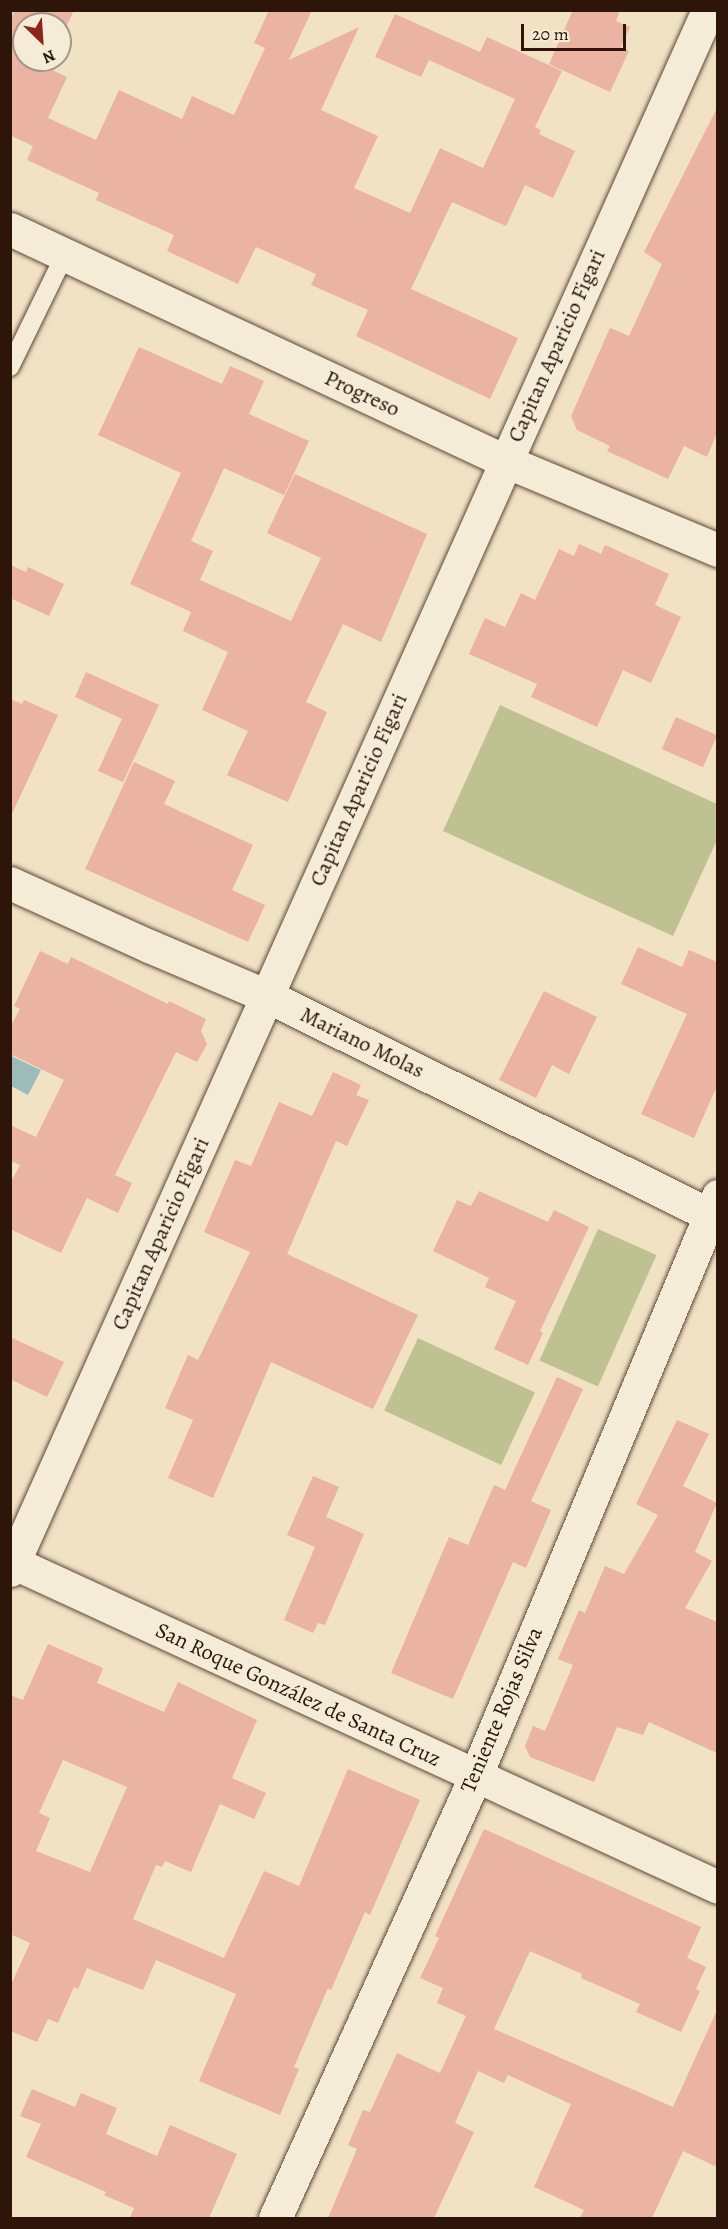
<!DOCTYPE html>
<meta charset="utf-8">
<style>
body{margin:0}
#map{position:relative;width:728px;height:2229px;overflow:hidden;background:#f0e2c3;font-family:Alegreya,serif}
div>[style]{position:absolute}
.green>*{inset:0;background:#bec290;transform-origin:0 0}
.water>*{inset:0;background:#9cbcbb}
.building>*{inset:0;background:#ebb3a2;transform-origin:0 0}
.roads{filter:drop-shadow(0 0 2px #5e4838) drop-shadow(0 0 2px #5e4838)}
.service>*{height:18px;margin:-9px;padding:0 9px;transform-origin:9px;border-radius:9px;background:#f5ecd8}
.minor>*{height:33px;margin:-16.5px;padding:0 16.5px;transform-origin:16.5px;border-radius:16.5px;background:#f5ecd8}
span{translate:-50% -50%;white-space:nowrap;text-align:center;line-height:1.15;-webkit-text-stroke:4.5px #f5ecd8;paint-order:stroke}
.street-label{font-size:22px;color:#2d150a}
.frame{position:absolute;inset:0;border:12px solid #2d150a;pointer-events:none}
.north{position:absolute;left:12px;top:12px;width:60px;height:60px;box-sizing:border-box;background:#f5ecd8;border:2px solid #a59686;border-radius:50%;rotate:155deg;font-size:16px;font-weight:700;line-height:24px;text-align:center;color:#2d150a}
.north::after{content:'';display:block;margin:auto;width:21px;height:27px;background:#8f2418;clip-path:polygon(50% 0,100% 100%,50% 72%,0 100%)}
.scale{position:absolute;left:521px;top:24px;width:105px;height:27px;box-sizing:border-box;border:3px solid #2d150a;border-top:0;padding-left:8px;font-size:18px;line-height:21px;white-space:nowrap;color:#2d150a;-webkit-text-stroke:4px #f5ecd8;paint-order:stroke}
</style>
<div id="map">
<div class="green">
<div style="clip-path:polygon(500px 705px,717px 804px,717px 840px,673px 936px,443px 831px)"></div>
<div style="left:598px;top:1229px;width:64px;height:144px;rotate:24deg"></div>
<div style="left:418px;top:1338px;width:129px;height:80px;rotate:25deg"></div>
</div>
<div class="water">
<div style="clip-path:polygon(11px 1056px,41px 1070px,28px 1095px,11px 1086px)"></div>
</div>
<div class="building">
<div style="clip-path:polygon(15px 10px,74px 10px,60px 40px,60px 24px,24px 24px,24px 60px,51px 60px,48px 68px,67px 77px,48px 118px,96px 140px,119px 90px,182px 119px,192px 96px,234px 115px,265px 48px,254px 43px,269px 10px,312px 10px,289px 60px,359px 27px,321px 110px,378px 136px,354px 188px,410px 213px,440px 148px,483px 168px,515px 99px,429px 60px,421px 77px,375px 57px,395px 14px,480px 52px,487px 37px,562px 71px,535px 127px,541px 130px,539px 134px,575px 151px,553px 198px,525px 185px,506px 226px,452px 202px,411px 289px,518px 338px,490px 399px,356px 336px,368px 310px,311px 285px,316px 274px,256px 247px,238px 284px,167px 251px,174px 235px,96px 200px,99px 193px,27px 160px,33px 146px,10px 135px,10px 21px)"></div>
<div style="clip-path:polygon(573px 10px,620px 10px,616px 21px,630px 27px,621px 47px,629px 51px,610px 92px,549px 64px)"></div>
<div style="clip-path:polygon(717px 108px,717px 433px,707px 457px,684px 446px,668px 479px,607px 451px,610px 446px,577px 430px,571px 416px,610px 328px,629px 336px,662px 264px,644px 252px)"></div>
<div style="clip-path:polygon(139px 347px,222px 384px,230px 366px,264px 381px,249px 414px,309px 441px,284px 495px,224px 468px,191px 541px,213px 551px,200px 580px,291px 621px,321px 558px,267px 533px,295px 474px,427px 534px,381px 642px,343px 624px,306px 702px,327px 712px,288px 802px,227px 775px,248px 731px,202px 710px,228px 652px,183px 631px,191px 612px,130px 584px,181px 473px,98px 435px)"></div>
<div style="clip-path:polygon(579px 544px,601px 554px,605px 545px,669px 574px,655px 605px,681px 617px,651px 683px,623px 670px,597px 727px,531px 697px,537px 684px,469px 654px,485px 618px,505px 627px,521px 593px,535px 600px,559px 549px,574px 556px)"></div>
<div style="clip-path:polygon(10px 565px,26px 572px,28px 567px,64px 584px,49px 616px,10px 598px)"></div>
<div style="clip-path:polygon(86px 672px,159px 705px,123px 782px,98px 771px,122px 719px,75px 697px)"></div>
<div style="clip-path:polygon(10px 699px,22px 704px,24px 700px,58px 715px,10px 818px)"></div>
<div style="left:676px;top:717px;width:45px;height:35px;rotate:24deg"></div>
<div style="clip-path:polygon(134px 762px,175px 781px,164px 804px,253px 845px,232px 890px,265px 905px,248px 942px,85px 869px)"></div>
<div style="clip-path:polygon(638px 947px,682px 967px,689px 950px,717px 962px,717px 1086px,694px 1138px,641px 1114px,687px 1014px,621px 984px)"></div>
<div style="clip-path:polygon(40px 951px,68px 964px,71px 957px,168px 1004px,169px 1001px,206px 1019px,201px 1031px,207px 1044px,197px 1062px,176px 1052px,115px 1175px,132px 1183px,118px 1213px,87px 1198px,61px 1253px,10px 1229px,10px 1184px,20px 1165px,10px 1161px,10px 1125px,36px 1137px,64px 1080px,10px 1054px,10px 1027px,20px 1009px,14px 1006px)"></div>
<div style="clip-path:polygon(544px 991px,597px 1017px,569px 1074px,552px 1065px,536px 1098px,499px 1080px)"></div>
<div style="clip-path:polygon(333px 1072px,361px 1085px,356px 1095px,369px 1100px,347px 1146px,336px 1141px,287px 1254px,418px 1315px,373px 1409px,271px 1362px,213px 1498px,168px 1478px,193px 1420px,165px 1408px,188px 1355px,198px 1360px,250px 1252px,204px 1232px,235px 1160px,251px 1166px,279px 1102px,312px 1116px)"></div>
<div style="clip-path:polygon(479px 1191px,548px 1222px,554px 1210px,589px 1227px,540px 1331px,543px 1333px,528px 1365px,494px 1349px,516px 1301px,485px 1287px,489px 1278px,433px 1251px,457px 1200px,471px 1206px)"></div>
<div style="clip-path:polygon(10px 1337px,64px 1362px,47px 1397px,10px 1379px)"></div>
<div style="clip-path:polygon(557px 1377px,583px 1389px,531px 1501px,551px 1510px,526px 1568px,513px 1562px,453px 1699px,391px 1673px,449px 1537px,468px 1545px,494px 1485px,505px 1490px)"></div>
<div style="clip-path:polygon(677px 1420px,709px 1434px,683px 1486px,717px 1503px,695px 1552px,712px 1561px,685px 1608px,717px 1622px,717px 1753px,649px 1722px,643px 1735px,617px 1727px,594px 1782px,530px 1757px,525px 1746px,533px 1726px,545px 1731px,573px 1665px,558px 1659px,579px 1610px,585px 1613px,605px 1566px,624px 1574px,658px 1515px,636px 1504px)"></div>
<div style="clip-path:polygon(313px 1476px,339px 1487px,326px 1517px,364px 1534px,325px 1625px,318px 1623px,313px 1633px,284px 1620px,315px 1547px,287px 1535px)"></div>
<div style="clip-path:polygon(evenodd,48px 1644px,103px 1668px,97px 1683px,164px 1712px,178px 1682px,257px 1720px,232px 1778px,266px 1793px,254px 1819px,220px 1804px,191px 1872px,165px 1861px,162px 1867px,156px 1865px,133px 1919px,224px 1958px,264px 1871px,299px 1886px,348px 1769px,420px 1800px,370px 1915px,365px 1912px,331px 1990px,328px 1988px,294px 2067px,299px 2069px,280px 2115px,199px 2081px,236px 1994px,156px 1960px,143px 1990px,87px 1968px,78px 1989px,74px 1987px,58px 2023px,48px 2019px,37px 2042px,10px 2031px,10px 1987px,30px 1943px,10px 1934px,10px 1695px,23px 1700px,48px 1644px,63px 1760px,127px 1787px,90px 1872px,36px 1851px,50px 1818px,39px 1813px,63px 1760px)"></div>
<div style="clip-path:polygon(484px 1829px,701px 1927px,687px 1958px,706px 1967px,696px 1989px,700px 1991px,681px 2032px,636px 2012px,640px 2004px,581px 1978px,582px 1974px,530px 1951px,494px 2029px,673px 2107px,717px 2010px,717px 2167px,683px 2151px,652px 2218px,580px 2218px,584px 2210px,534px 2187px,571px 2104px,508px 2075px,504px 2083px,478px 2071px,455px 2123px,474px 2132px,434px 2218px,328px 2218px,357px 2149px,348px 2145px,363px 2110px,370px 2112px,397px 2053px,440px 2073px,466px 2016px,437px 2003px,443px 1988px,420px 1978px,439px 1938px,435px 1936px)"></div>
<div style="clip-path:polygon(32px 2089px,75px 2107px,81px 2093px,117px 2108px,106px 2134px,157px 2156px,170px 2125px,237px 2154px,209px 2218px,130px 2218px,134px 2208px,104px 2195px,106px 2192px,26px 2157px,41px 2124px,20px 2116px)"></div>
</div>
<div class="roads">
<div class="service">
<div style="left:10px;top:367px;width:126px;rotate:-64deg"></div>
</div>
<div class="minor">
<div style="left:10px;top:229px;width:547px;rotate:25.11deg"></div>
<div style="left:505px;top:461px;width:231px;rotate:22.7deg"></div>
<div style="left:10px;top:883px;width:153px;rotate:24.4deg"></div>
<div style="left:149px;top:946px;width:128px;rotate:23deg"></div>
<div style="left:267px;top:996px;width:493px;rotate:26.3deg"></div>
<div style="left:10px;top:1561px;width:779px;rotate:24.72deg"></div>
<div style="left:10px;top:1570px;width:1709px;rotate:-65.89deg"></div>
<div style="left:275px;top:2218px;width:484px;rotate:-65.6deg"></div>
<div style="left:475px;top:1777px;width:630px;rotate:-67.3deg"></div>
</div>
</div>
<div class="street-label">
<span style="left:557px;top:346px;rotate:-66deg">Capitan Aparicio Figari</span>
<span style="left:362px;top:394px;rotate:25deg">Progreso</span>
<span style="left:359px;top:790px;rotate:-66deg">Capitan Aparicio Figari</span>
<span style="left:362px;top:1043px;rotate:26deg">Mariano Molas</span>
<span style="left:161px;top:1234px;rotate:-66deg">Capitan Aparicio Figari</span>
<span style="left:298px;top:1695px;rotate:25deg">San Roque González de Santa Cruz</span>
<span style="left:502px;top:1710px;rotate:-67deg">Teniente Rojas Silva</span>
</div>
<div class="frame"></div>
<div class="north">N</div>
<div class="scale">20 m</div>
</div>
